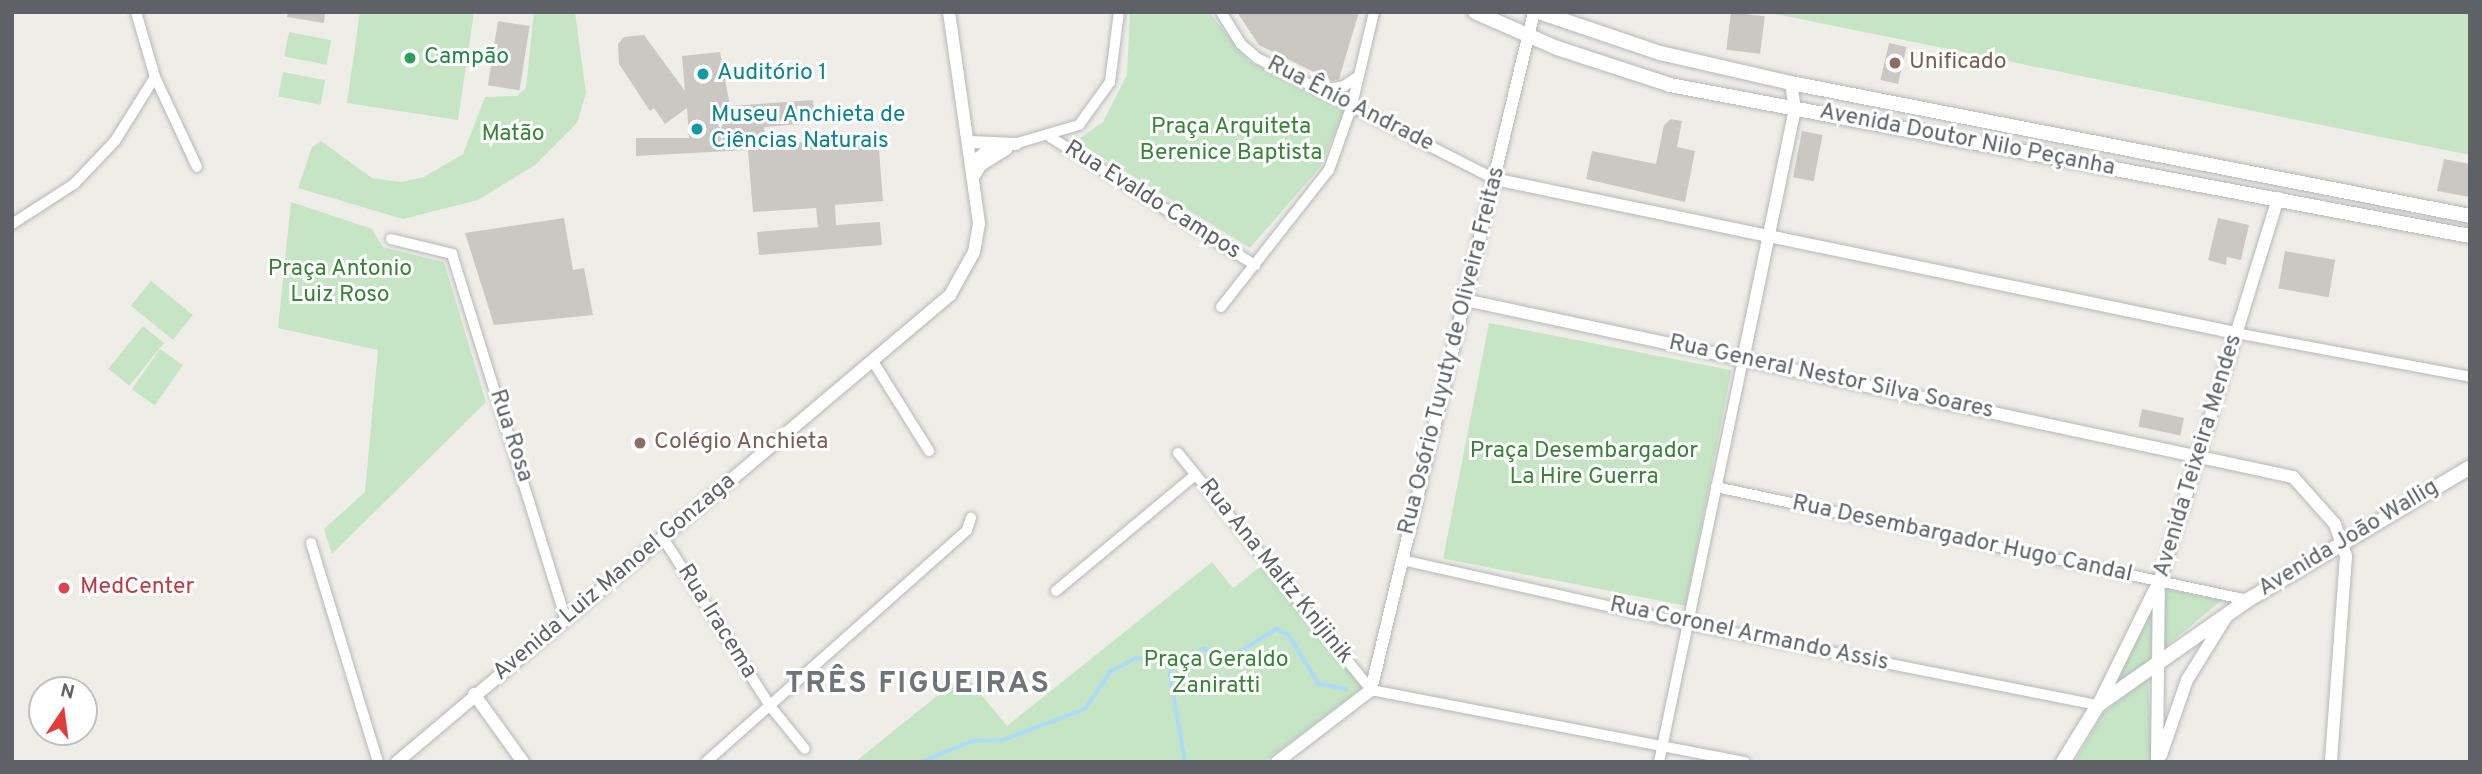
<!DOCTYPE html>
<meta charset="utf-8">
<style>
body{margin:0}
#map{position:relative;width:2482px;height:774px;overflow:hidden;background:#efede7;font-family:Overpass,sans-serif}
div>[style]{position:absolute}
.green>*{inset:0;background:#c6e5c5;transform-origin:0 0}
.stream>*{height:3.5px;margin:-1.75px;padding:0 1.75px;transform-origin:1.75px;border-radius:1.75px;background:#abddfb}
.building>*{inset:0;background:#cbc8c4;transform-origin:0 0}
.roads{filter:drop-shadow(0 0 2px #b4b7ba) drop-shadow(0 0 2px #b4b7ba)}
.minor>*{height:10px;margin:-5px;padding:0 5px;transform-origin:5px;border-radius:5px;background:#fff}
.tertiary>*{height:12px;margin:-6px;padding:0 6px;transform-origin:6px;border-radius:6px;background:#fff}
.secondary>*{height:14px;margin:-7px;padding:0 7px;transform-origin:7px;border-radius:7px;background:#fff}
.dots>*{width:19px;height:19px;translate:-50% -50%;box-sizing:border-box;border:4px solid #fff;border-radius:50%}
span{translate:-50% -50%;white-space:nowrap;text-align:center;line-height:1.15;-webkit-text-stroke:6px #fff;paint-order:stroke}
.leisure-label{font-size:23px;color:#27864d}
.left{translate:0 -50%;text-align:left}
.education-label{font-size:23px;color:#785e54}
.culture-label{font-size:23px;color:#0d838f}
.street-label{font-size:23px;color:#5e6266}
.park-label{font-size:23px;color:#3a8239}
.health-label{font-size:23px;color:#be3a42}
.district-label{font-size:30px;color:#6f7478;font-weight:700;letter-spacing:2px}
.frame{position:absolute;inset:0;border:14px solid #5e6266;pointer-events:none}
.north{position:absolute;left:28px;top:676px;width:70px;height:70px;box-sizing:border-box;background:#fff;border:2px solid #bfc0c2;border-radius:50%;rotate:13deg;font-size:19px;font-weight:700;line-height:28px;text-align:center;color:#5e6266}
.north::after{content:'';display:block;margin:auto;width:24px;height:32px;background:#e13e3b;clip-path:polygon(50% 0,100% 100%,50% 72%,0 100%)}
</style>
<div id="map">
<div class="green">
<div style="clip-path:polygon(360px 12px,474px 12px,458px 120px,347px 103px)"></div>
<div style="clip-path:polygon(534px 12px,575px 12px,586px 93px,577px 123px,535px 165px,478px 200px,403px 219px,298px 188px,312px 147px,321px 141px,372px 178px,401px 182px,424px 177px,463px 154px,485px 97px,517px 96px,526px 88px)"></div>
<div style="clip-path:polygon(1140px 12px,1209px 12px,1248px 61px,1345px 108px,1321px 166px,1250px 248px,1076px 141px,1103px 122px,1127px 75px,1130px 14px)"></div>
<div style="clip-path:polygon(1766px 12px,2470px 12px,2470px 155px,2258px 112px)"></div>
<div style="left:289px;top:32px;width:43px;height:25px;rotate:11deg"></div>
<div style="left:283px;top:72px;width:43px;height:25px;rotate:11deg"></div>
<div style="clip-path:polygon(291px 202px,372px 229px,383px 247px,444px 262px,486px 402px,332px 554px,324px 529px,365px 492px,378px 350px,278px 328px)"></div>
<div style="left:151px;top:281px;width:54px;height:32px;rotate:39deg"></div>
<div style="left:1489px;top:323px;width:247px;height:240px;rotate:11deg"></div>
<div style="left:143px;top:326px;width:27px;height:55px;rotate:39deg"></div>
<div style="left:160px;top:349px;width:28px;height:49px;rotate:35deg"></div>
<div style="clip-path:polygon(1212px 562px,1233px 588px,1261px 566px,1363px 687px,1264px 762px,855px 762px,964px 674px,1007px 726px)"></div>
<div style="clip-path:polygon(2165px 589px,2222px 600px,2157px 654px)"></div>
<div style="clip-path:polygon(2154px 598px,2151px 661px,2108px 693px)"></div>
<div style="clip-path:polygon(2148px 678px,2152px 762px,2075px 762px,2102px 714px)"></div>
</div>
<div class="stream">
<div style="left:921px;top:762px;width:55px;rotate:-22.4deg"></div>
<div style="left:972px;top:741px;width:31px;rotate:-2deg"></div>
<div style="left:1003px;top:740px;width:88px;rotate:-20.7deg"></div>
<div style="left:1085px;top:709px;width:46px;rotate:-55.6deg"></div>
<div style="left:1111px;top:671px;width:29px;rotate:-27deg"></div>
<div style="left:1137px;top:658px;width:36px;rotate:6deg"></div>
<div style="left:1185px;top:762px;width:88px;rotate:-99.8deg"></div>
<div style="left:1170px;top:675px;width:13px;rotate:-77deg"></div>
<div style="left:1173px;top:662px;width:34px;rotate:-23deg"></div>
<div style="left:1204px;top:649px;width:31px;rotate:9deg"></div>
<div style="left:1235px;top:654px;width:49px;rotate:-30.8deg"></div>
<div style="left:1277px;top:629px;width:13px;rotate:27deg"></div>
<div style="left:1289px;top:635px;width:57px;rotate:58.5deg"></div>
<div style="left:1319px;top:684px;width:28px;rotate:10deg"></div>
</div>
<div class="building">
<div style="clip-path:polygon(288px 12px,325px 12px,324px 23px,287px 17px)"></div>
<div style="clip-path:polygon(1237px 12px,1359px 12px,1339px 79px,1332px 81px,1259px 45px)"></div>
<div style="left:1731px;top:12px;width:34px;height:38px;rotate:7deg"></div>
<div style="left:498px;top:21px;width:32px;height:65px;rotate:9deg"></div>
<div style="clip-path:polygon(644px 35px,685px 91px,682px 56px,720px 52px,730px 106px,813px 100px,815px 123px,764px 127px,766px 145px,878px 137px,883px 201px,835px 205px,836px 225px,880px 222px,882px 245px,759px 255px,757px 232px,818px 227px,816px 208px,753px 212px,748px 150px,636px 156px,636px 138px,689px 138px,687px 108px,665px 124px,654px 108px,650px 111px,619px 64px,618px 44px,624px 37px)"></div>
<div style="left:1889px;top:43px;width:18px;height:38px;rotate:13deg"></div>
<div style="clip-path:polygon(1671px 119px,1682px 121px,1677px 147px,1695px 151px,1685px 202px,1586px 179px,1592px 151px,1656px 164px,1664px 125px)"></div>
<div style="left:1802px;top:131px;width:21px;height:47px;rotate:11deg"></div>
<div style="clip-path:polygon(2444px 159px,2470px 164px,2470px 197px,2437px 191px)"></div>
<div style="clip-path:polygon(564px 218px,573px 270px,584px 268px,593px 315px,494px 325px,465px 233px)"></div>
<div style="clip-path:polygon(2218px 218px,2249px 225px,2241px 260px,2227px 257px,2226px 265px,2208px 260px)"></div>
<div style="left:2285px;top:251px;width:51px;height:38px;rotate:10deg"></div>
<div style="left:2142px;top:409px;width:43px;height:18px;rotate:12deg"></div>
</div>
<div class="roads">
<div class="minor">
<div style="left:136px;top:12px;width:68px;rotate:73.7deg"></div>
<div style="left:155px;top:77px;width:99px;rotate:65deg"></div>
<div style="left:1221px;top:12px;width:38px;rotate:58deg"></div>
<div style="left:1241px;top:44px;width:21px;rotate:41deg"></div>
<div style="left:1257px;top:58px;width:266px;rotate:27deg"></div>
<div style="left:1322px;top:90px;width:22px;rotate:-10deg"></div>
<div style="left:1344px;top:86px;width:18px;rotate:-34deg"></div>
<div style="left:1050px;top:137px;width:242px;rotate:32deg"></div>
<div style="left:972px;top:162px;width:14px;rotate:-39deg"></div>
<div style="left:983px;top:153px;width:100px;rotate:-16.3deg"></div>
<div style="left:1079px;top:125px;width:53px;rotate:-54.2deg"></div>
<div style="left:1110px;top:82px;width:71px;rotate:-82.7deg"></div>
<div style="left:973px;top:179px;width:15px;rotate:-58deg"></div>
<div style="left:981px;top:166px;width:31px;rotate:-32deg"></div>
<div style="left:12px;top:224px;width:74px;rotate:-32.8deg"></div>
<div style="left:74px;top:184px;width:59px;rotate:-46.4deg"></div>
<div style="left:115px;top:141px;width:75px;rotate:-58deg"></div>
<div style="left:391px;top:239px;width:63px;rotate:13.8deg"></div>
<div style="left:452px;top:254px;width:382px;rotate:72.7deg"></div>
<div style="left:1221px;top:307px;width:174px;rotate:-51.8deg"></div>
<div style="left:1329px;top:170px;width:69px;rotate:-70.5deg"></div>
<div style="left:1352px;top:105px;width:96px;rotate:-76.7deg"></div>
<div style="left:2236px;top:333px;width:238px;rotate:10.6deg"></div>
<div style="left:874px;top:363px;width:104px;rotate:58deg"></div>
<div style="left:1178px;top:453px;width:306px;rotate:50.8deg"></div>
<div style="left:1371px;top:690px;width:381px;rotate:10.9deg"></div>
<div style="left:1716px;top:487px;width:544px;rotate:11.99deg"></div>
<div style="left:663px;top:538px;width:199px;rotate:57.5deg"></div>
<div style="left:770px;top:706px;width:55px;rotate:50.9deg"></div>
<div style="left:311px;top:543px;width:229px;rotate:73deg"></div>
<div style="left:1402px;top:560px;width:293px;rotate:12.6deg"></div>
<div style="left:1688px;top:624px;width:418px;rotate:11.2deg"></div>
<div style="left:1056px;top:591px;width:181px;rotate:-39.8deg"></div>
<div style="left:706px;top:762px;width:349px;rotate:-41.6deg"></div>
<div style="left:967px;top:530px;width:13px;rotate:-72deg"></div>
<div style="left:1659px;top:762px;width:411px;rotate:-78.2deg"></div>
</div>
<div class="tertiary">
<div style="left:970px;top:142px;width:46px;rotate:2.5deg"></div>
<div style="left:1494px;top:179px;width:758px;rotate:11.73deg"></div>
<div style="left:1465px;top:300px;width:847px;rotate:12.07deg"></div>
<div style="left:2293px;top:477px;width:63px;rotate:48.2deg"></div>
<div style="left:2335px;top:524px;width:34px;rotate:71deg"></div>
<div style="left:2346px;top:556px;width:207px;rotate:94.2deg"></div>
<div style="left:1743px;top:360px;width:256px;rotate:-78.3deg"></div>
<div style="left:1795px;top:109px;width:26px;rotate:-99deg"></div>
<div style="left:474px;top:694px;width:84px;rotate:54.2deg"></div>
<div style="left:2098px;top:705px;width:129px;rotate:-63.8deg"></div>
<div style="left:2161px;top:755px;width:79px;rotate:-70.9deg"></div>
<div style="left:2187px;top:680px;width:74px;rotate:-58.2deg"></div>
<div style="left:397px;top:762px;width:724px;rotate:-40.18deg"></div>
<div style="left:950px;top:295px;width:49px;rotate:-60.8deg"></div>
<div style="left:974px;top:252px;width:29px;rotate:-80deg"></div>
<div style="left:979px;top:223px;width:213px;rotate:-98.1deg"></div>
<div style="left:1277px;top:762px;width:118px;rotate:-37.5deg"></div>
<div style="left:1371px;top:690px;width:697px;rotate:-76.48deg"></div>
<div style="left:2157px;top:762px;width:179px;rotate:-89.4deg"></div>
<div style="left:2159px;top:583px;width:403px;rotate:-72.8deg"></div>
</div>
<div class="secondary">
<div style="left:1475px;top:12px;width:90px;rotate:23.7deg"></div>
<div style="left:1557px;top:48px;width:119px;rotate:18.1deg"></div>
<div style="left:1670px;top:85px;width:814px;rotate:10.69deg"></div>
<div style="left:1539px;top:12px;width:128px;rotate:18.7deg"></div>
<div style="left:1660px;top:53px;width:134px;rotate:12.9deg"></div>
<div style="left:1791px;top:83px;width:692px;rotate:11.08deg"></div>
<div style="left:2063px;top:762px;width:67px;rotate:-58.4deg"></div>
<div style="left:2098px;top:705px;width:183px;rotate:-35deg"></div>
<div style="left:2248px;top:600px;width:259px;rotate:-30.9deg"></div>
</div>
</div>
<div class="dots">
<div style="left:410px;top:58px;background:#2e9e5b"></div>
<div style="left:1895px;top:63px;background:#8d6e63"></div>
<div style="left:703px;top:74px;background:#0f9aa8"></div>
<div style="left:697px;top:129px;background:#0f9aa8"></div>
<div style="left:640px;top:443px;background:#8d6e63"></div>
<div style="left:64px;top:588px;background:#e0444e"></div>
</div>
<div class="leisure-label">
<span class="left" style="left:424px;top:58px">Campão</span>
</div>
<div class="education-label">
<span class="left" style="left:1909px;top:63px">Unificado</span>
<span class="left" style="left:654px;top:443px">Colégio Anchieta</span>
</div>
<div class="culture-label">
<span class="left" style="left:717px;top:74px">Auditório 1</span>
<span class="left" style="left:711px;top:129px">Museu Anchieta de<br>Ciências Naturais</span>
</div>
<div class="street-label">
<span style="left:1350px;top:105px;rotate:27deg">Rua Ênio Andrade</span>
<span style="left:1967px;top:141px;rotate:11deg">Avenida Doutor Nilo Peçanha</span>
<span style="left:1152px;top:201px;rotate:32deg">Rua Evaldo Campos</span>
<span style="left:1453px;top:351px;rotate:-76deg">Rua Osório Tuyuty de Oliveira Freitas</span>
<span style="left:1831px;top:378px;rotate:12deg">Rua General Nestor Silva Soares</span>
<span style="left:510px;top:436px;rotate:72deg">Rua Rosa</span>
<span style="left:2199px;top:456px;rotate:-73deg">Avenida Teixeira Mendes</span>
<span style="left:2349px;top:539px;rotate:-31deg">Avenida João Wallig</span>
<span style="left:1962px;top:540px;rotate:12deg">Rua Desembargador Hugo Candal</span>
<span style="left:1275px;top:572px;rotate:51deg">Rua Ana Maltz Knijinik</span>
<span style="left:615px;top:578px;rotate:-40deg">Avenida Luiz Manoel Gonzaga</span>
<span style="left:716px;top:622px;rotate:58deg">Rua Iracema</span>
<span style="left:1749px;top:635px;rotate:12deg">Rua Coronel Armando Assis</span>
</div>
<div class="park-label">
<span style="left:1231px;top:141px">Praça Arquiteta<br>Berenice Baptista</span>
<span style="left:513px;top:135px">Matão</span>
<span style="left:340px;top:283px">Praça Antonio<br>Luiz Roso</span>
<span style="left:1584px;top:465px">Praça Desembargador<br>La Hire Guerra</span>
<span style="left:1216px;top:674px">Praça Geraldo<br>Zaniratti</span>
</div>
<div class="health-label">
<span class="left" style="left:80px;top:588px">MedCenter</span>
</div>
<div class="district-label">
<span style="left:918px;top:685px">TRÊS FIGUEIRAS</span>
</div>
<div class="frame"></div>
<div class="north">N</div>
</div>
